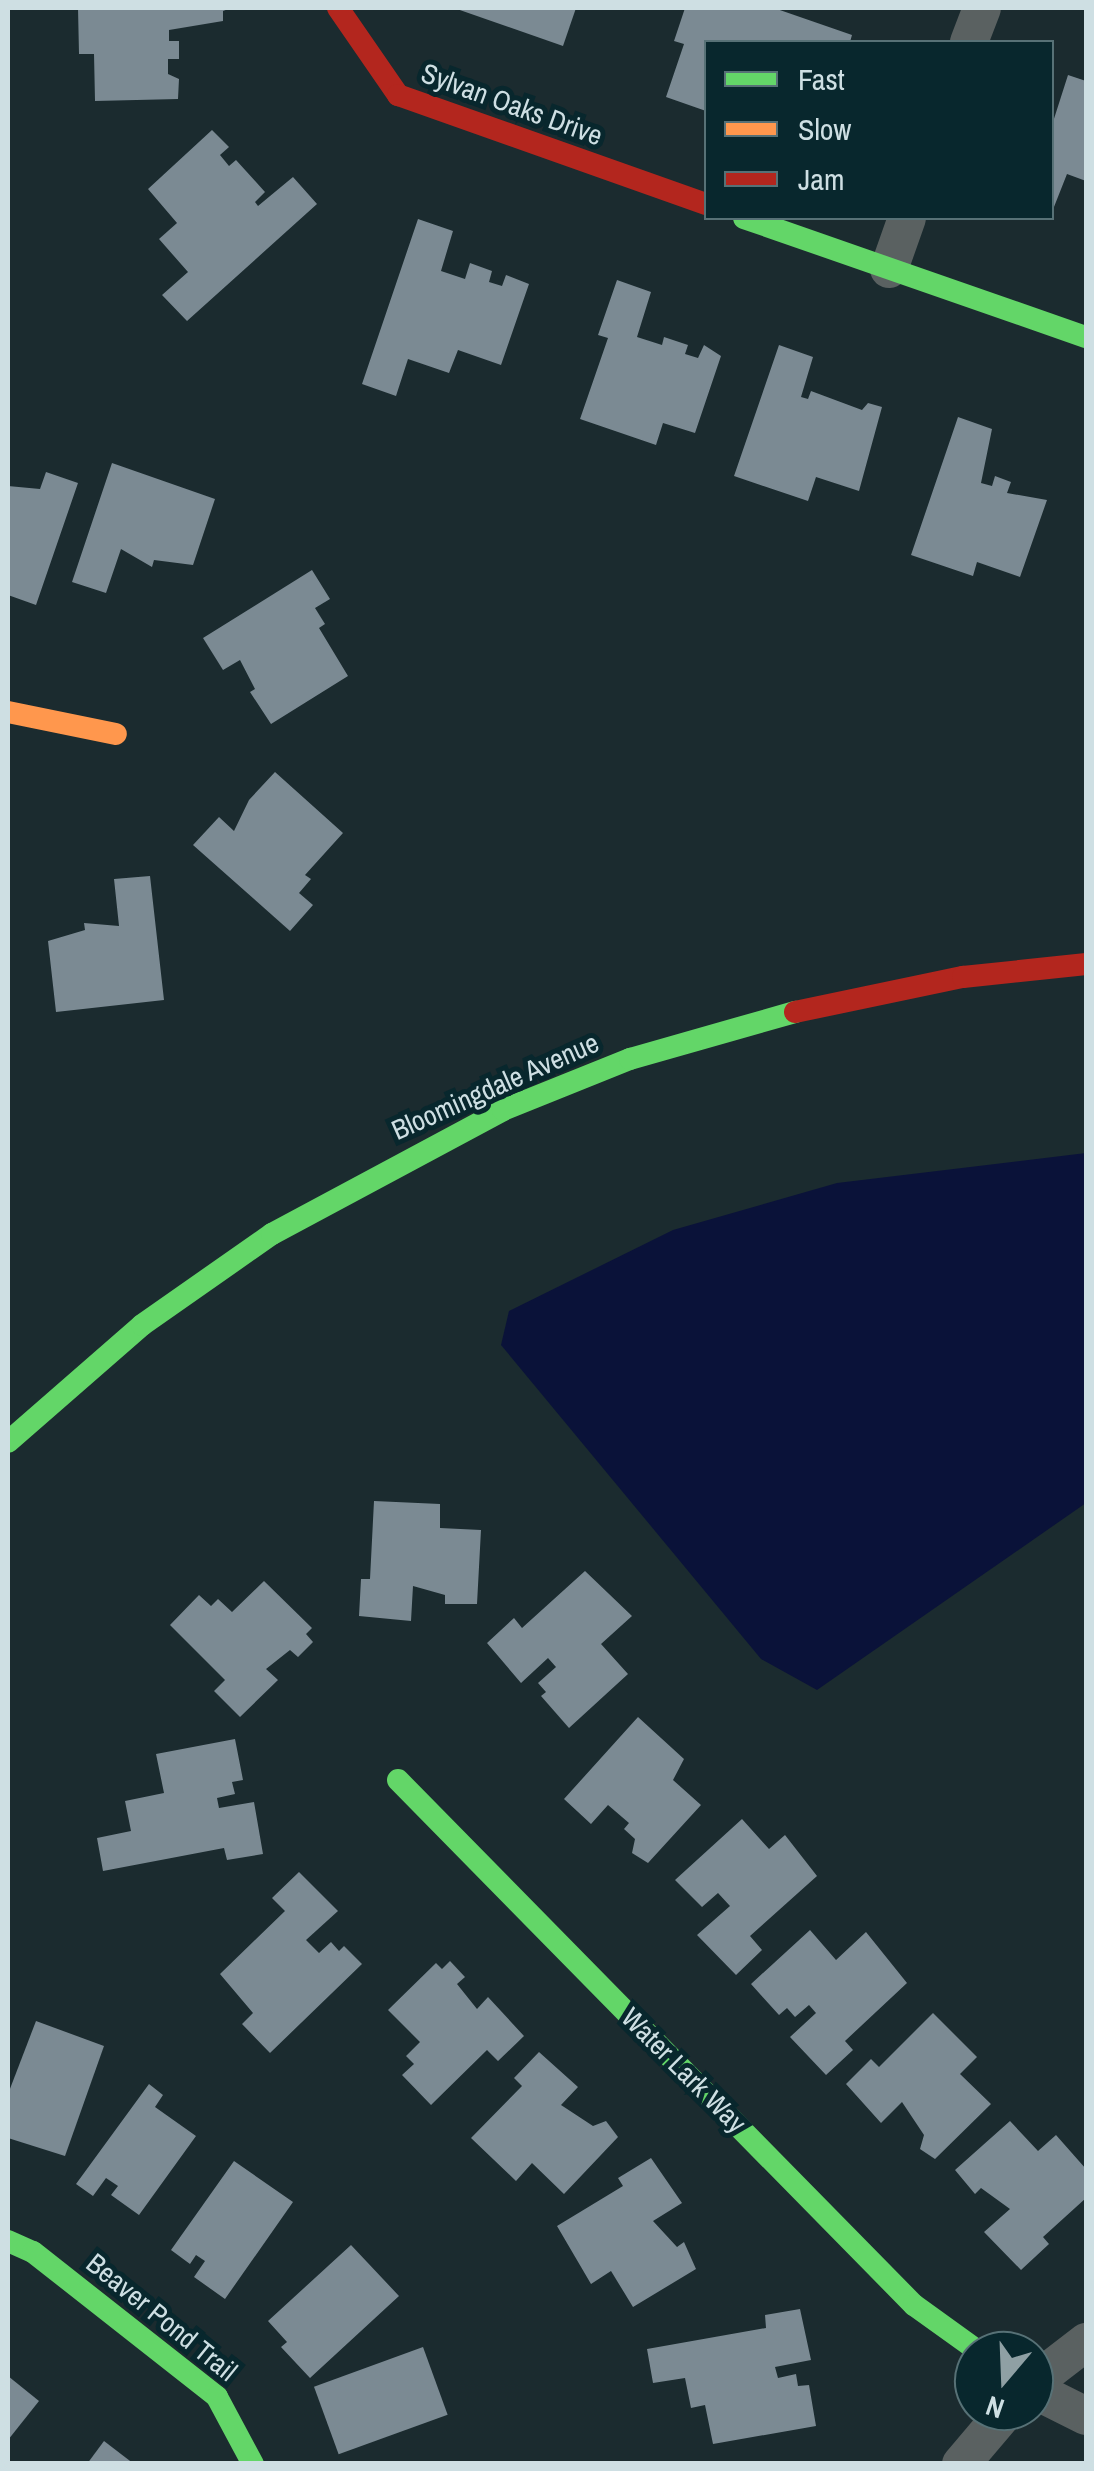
<!DOCTYPE html>
<style>
body{margin:0}
#map{position:relative;width:1094px;height:2471px;overflow:hidden;background:#1b2b2f;font-family:"Archivo Narrow",sans-serif}
div>[style]{position:absolute}
.water>*{inset:0;background:#0a1239}
.building>*{inset:0;background:#7b8a93;transform-origin:0 0}
.street>*{height:38px;margin:-19px;padding:0 19px;transform-origin:19px;border-radius:19px;background:#5a6161}
.fast>*{height:22px;margin:-11px;padding:0 11px;transform-origin:11px;border-radius:11px;background:#63d668}
.slow>*{height:22px;margin:-11px;padding:0 11px;transform-origin:11px;border-radius:11px;background:#ff974d}
.jam>*{height:22px;margin:-11px;padding:0 11px;transform-origin:11px;border-radius:11px;background:#b3261e}
span{translate:-50% -50%;white-space:nowrap;text-align:center;line-height:1.15;-webkit-text-stroke:10px #08272d;paint-order:stroke}
.street-label{font-size:28px;color:#cedfe3}
.frame{position:absolute;inset:0;border:10px solid #cedfe3;pointer-events:none}
.legend{position:absolute;left:704px;top:40px;width:350px;height:180px;box-sizing:border-box;background:#08272d;border:2px solid #577176;margin:0;padding:12px 18px;list-style:none;font-size:30px;color:#cedfe3}
.legend li{display:flex;align-items:center;gap:20px;height:50px}
.legend b{width:50px;border:2px solid #577176}
.north{position:absolute;left:954px;top:2331px;width:100px;height:100px;box-sizing:border-box;background:#08272d;border:2px solid #577176;border-radius:50%;rotate:199deg;font-size:28px;font-weight:700;line-height:40px;text-align:center;color:#cedfe3}
.north::after{content:'';display:block;margin:auto;width:35px;height:45px;background:#8fa0a4;clip-path:polygon(50% 0,100% 100%,50% 72%,0 100%)}
</style>
<div id="map">
<div class="water">
<div style="clip-path:polygon(1086px 1153px,1086px 1503px,817px 1690px,761px 1659px,501px 1345px,509px 1311px,673px 1230px,837px 1183px)"></div>
</div>
<div class="building">
<div style="clip-path:polygon(78px 8px,231px 8px,223px 11px,223px 21px,169px 30px,169px 41px,179px 41px,179px 59px,168px 59px,168px 74px,179px 79px,178px 99px,95px 101px,94px 54px,79px 54px)"></div>
<div style="clip-path:polygon(454px 8px,576px 8px,563px 46px)"></div>
<div style="clip-path:polygon(685px 8px,774px 8px,852px 35px,850px 42px,706px 42px,706px 111px,666px 97px,684px 44px,674px 41px)"></div>
<div style="clip-path:polygon(1068px 75px,1086px 81px,1086px 181px,1067px 174px,1052px 212px,1052px 125px)"></div>
<div style="clip-path:polygon(212px 130px,229px 147px,220px 155px,229px 166px,236px 160px,265px 192px,255px 202px,258px 206px,293px 177px,317px 204px,187px 321px,162px 295px,188px 272px,159px 239px,177px 223px,148px 189px)"></div>
<div style="clip-path:polygon(418px 219px,453px 231px,441px 271px,465px 279px,470px 263px,492px 271px,489px 282px,502px 286px,506px 275px,529px 284px,501px 365px,458px 350px,449px 373px,408px 359px,396px 396px,362px 384px)"></div>
<div style="clip-path:polygon(617px 280px,651px 292px,637px 337px,662px 345px,664px 337px,688px 345px,685px 354px,698px 358px,704px 345px,721px 356px,695px 433px,663px 423px,656px 445px,580px 419px,608px 338px,598px 335px)"></div>
<div style="clip-path:polygon(779px 345px,813px 357px,801px 397px,808px 399px,811px 391px,862px 410px,868px 403px,882px 407px,859px 491px,816px 477px,808px 501px,734px 476px)"></div>
<div style="clip-path:polygon(958px 417px,992px 429px,981px 483px,992px 486px,995px 476px,1011px 482px,1007px 493px,1047px 500px,1020px 577px,977px 562px,973px 576px,911px 555px)"></div>
<div style="clip-path:polygon(112px 463px,215px 499px,193px 565px,154px 560px,152px 567px,121px 549px,106px 593px,72px 582px)"></div>
<div style="clip-path:polygon(46px 472px,78px 483px,36px 605px,8px 595px,8px 486px,40px 489px)"></div>
<div style="clip-path:polygon(312px 570px,330px 599px,315px 608px,325px 624px,319px 628px,348px 676px,271px 724px,250px 692px,255px 689px,240px 660px,223px 670px,203px 638px)"></div>
<div style="clip-path:polygon(275px 772px,343px 833px,305px 875px,311px 879px,299px 893px,313px 905px,290px 931px,193px 845px,219px 817px,234px 831px,249px 800px)"></div>
<div style="clip-path:polygon(150px 876px,164px 1000px,56px 1012px,48px 941px,85px 930px,84px 923px,119px 926px,114px 879px)"></div>
<div style="clip-path:polygon(374px 1501px,440px 1504px,440px 1528px,481px 1530px,477px 1604px,445px 1604px,445px 1595px,413px 1586px,411px 1621px,359px 1616px,361px 1579px,370px 1579px)"></div>
<div style="clip-path:polygon(585px 1571px,632px 1616px,601px 1644px,628px 1674px,569px 1728px,541px 1696px,546px 1692px,538px 1683px,556px 1667px,548px 1658px,521px 1683px,487px 1643px,514px 1618px,522px 1628px)"></div>
<div style="clip-path:polygon(264px 1581px,312px 1628px,306px 1634px,313px 1642px,298px 1657px,290px 1650px,266px 1669px,278px 1680px,240px 1717px,214px 1691px,225px 1680px,170px 1625px,199px 1595px,211px 1606px,218px 1599px,232px 1612px)"></div>
<div style="clip-path:polygon(638px 1717px,684px 1759px,673px 1780px,701px 1805px,648px 1863px,632px 1853px,635px 1839px,624px 1829px,629px 1823px,608px 1805px,591px 1824px,564px 1799px)"></div>
<div style="clip-path:polygon(235px 1739px,243px 1780px,232px 1782px,235px 1794px,217px 1798px,219px 1808px,254px 1802px,263px 1854px,227px 1860px,224px 1848px,103px 1871px,97px 1838px,131px 1831px,125px 1801px,164px 1793px,156px 1754px)"></div>
<div style="clip-path:polygon(742px 1819px,769px 1849px,785px 1835px,817px 1876px,750px 1936px,762px 1950px,736px 1975px,697px 1935px,730px 1906px,718px 1893px,702px 1907px,675px 1880px)"></div>
<div style="clip-path:polygon(299px 1872px,338px 1911px,306px 1940px,319px 1953px,331px 1942px,339px 1951px,344px 1946px,362px 1964px,270px 2053px,242px 2024px,253px 2013px,220px 1974px,285px 1911px,272px 1898px)"></div>
<div style="clip-path:polygon(810px 1930px,836px 1960px,866px 1932px,907px 1983px,845px 2041px,853px 2050px,826px 2075px,790px 2037px,816px 2013px,809px 2005px,795px 2017px,787px 2008px,779px 2015px,751px 1984px)"></div>
<div style="clip-path:polygon(450px 1961px,465px 1977px,457px 1984px,477px 2009px,488px 1997px,524px 2036px,498px 2061px,487px 2050px,431px 2105px,402px 2075px,414px 2064px,406px 2056px,420px 2042px,388px 2010px,436px 1963px,442px 1969px)"></div>
<div style="clip-path:polygon(933px 2013px,977px 2057px,960px 2074px,991px 2104px,935px 2159px,920px 2149px,924px 2135px,902px 2102px,881px 2123px,846px 2084px,871px 2059px,879px 2067px)"></div>
<div style="clip-path:polygon(36px 2021px,104px 2046px,65px 2156px,8px 2138px,8px 2094px)"></div>
<div style="clip-path:polygon(539px 2052px,578px 2087px,561px 2105px,593px 2126px,606px 2121px,618px 2137px,564px 2194px,532px 2163px,516px 2181px,471px 2138px,522px 2086px,514px 2078px)"></div>
<div style="clip-path:polygon(149px 2084px,163px 2095px,155px 2107px,196px 2136px,139px 2215px,111px 2195px,118px 2186px,106px 2178px,93px 2196px,76px 2184px)"></div>
<div style="clip-path:polygon(1010px 2121px,1038px 2151px,1056px 2135px,1086px 2169px,1086px 2198px,1043px 2237px,1049px 2244px,1021px 2270px,984px 2232px,1010px 2209px,981px 2188px,975px 2194px,955px 2170px)"></div>
<div style="clip-path:polygon(651px 2158px,682px 2203px,653px 2221px,677px 2247px,684px 2242px,696px 2269px,633px 2307px,611px 2271px,591px 2284px,557px 2226px,623px 2186px,618px 2178px)"></div>
<div style="clip-path:polygon(234px 2161px,293px 2202px,225px 2299px,194px 2277px,205px 2261px,196px 2255px,190px 2264px,171px 2250px)"></div>
<div style="clip-path:polygon(351px 2245px,399px 2296px,310px 2378px,281px 2347px,287px 2342px,268px 2321px)"></div>
<div style="clip-path:polygon(800px 2309px,811px 2360px,775px 2367px,778px 2378px,796px 2374px,798px 2386px,809px 2385px,816px 2426px,713px 2444px,705px 2405px,691px 2408px,685px 2378px,653px 2383px,647px 2349px,766px 2328px,765px 2315px)"></div>
<div style="left:423px;top:2347px;width:72px;height:116px;rotate:70deg"></div>
<div style="clip-path:polygon(8px 2376px,39px 2401px,8px 2440px)"></div>
<div style="clip-path:polygon(104px 2441px,134px 2464px,87px 2464px)"></div>
</div>
<div class="street">
<div style="left:969px;top:42px;width:36px;rotate:-69deg"></div>
<div style="left:889px;top:269px;width:54px;rotate:-70.6deg"></div>
<div style="left:1034px;top:2382px;width:66px;rotate:-37.6deg"></div>
<div style="left:1034px;top:2390px;width:58px;rotate:26.6deg"></div>
<div style="left:961px;top:2464px;width:70px;rotate:-49.7deg"></div>
</div>
<div class="fast">
<div style="left:744px;top:218px;width:362px;rotate:19.2deg"></div>
<div style="left:8px;top:1442px;width:178px;rotate:-41.1deg"></div>
<div style="left:142px;top:1325px;width:159px;rotate:-35deg"></div>
<div style="left:272px;top:1234px;width:262px;rotate:-28.2deg"></div>
<div style="left:503px;top:1110px;width:137px;rotate:-21.9deg"></div>
<div style="left:630px;top:1059px;width:172px;rotate:-15.9deg"></div>
<div style="left:398px;top:1780px;width:736px;rotate:45.5deg"></div>
<div style="left:914px;top:2305px;width:79px;rotate:35.7deg"></div>
<div style="left:8px;top:2241px;width:27px;rotate:24deg"></div>
<div style="left:33px;top:2252px;width:234px;rotate:38.2deg"></div>
<div style="left:217px;top:2397px;width:76px;rotate:61.8deg"></div>
</div>
<div class="slow">
<div style="left:8px;top:712px;width:110px;rotate:11.5deg"></div>
</div>
<div class="jam">
<div style="left:338px;top:8px;width:106px;rotate:55.4deg"></div>
<div style="left:398px;top:95px;width:327px;rotate:19.5deg"></div>
<div style="left:795px;top:1012px;width:172px;rotate:-11.8deg"></div>
<div style="left:963px;top:977px;width:124px;rotate:-6deg"></div>
</div>
<div class="street-label">
<span style="left:512px;top:104px;rotate:20deg">Sylvan Oaks Drive</span>
<span style="left:495px;top:1086px;rotate:-24deg">Bloomingdale Avenue</span>
<span style="left:684px;top:2070px;rotate:45deg">Water Lark Way</span>
<span style="left:162px;top:2317px;rotate:39deg">Beaver Pond Trail</span>
</div>
<div class="frame"></div>
<ul class="legend">
<li><b style="height:12px;background:#63d668"></b>Fast</li>
<li><b style="height:12px;background:#ff974d"></b>Slow</li>
<li><b style="height:12px;background:#b3261e"></b>Jam</li>
</ul>
<div class="north">N</div>
</div>
